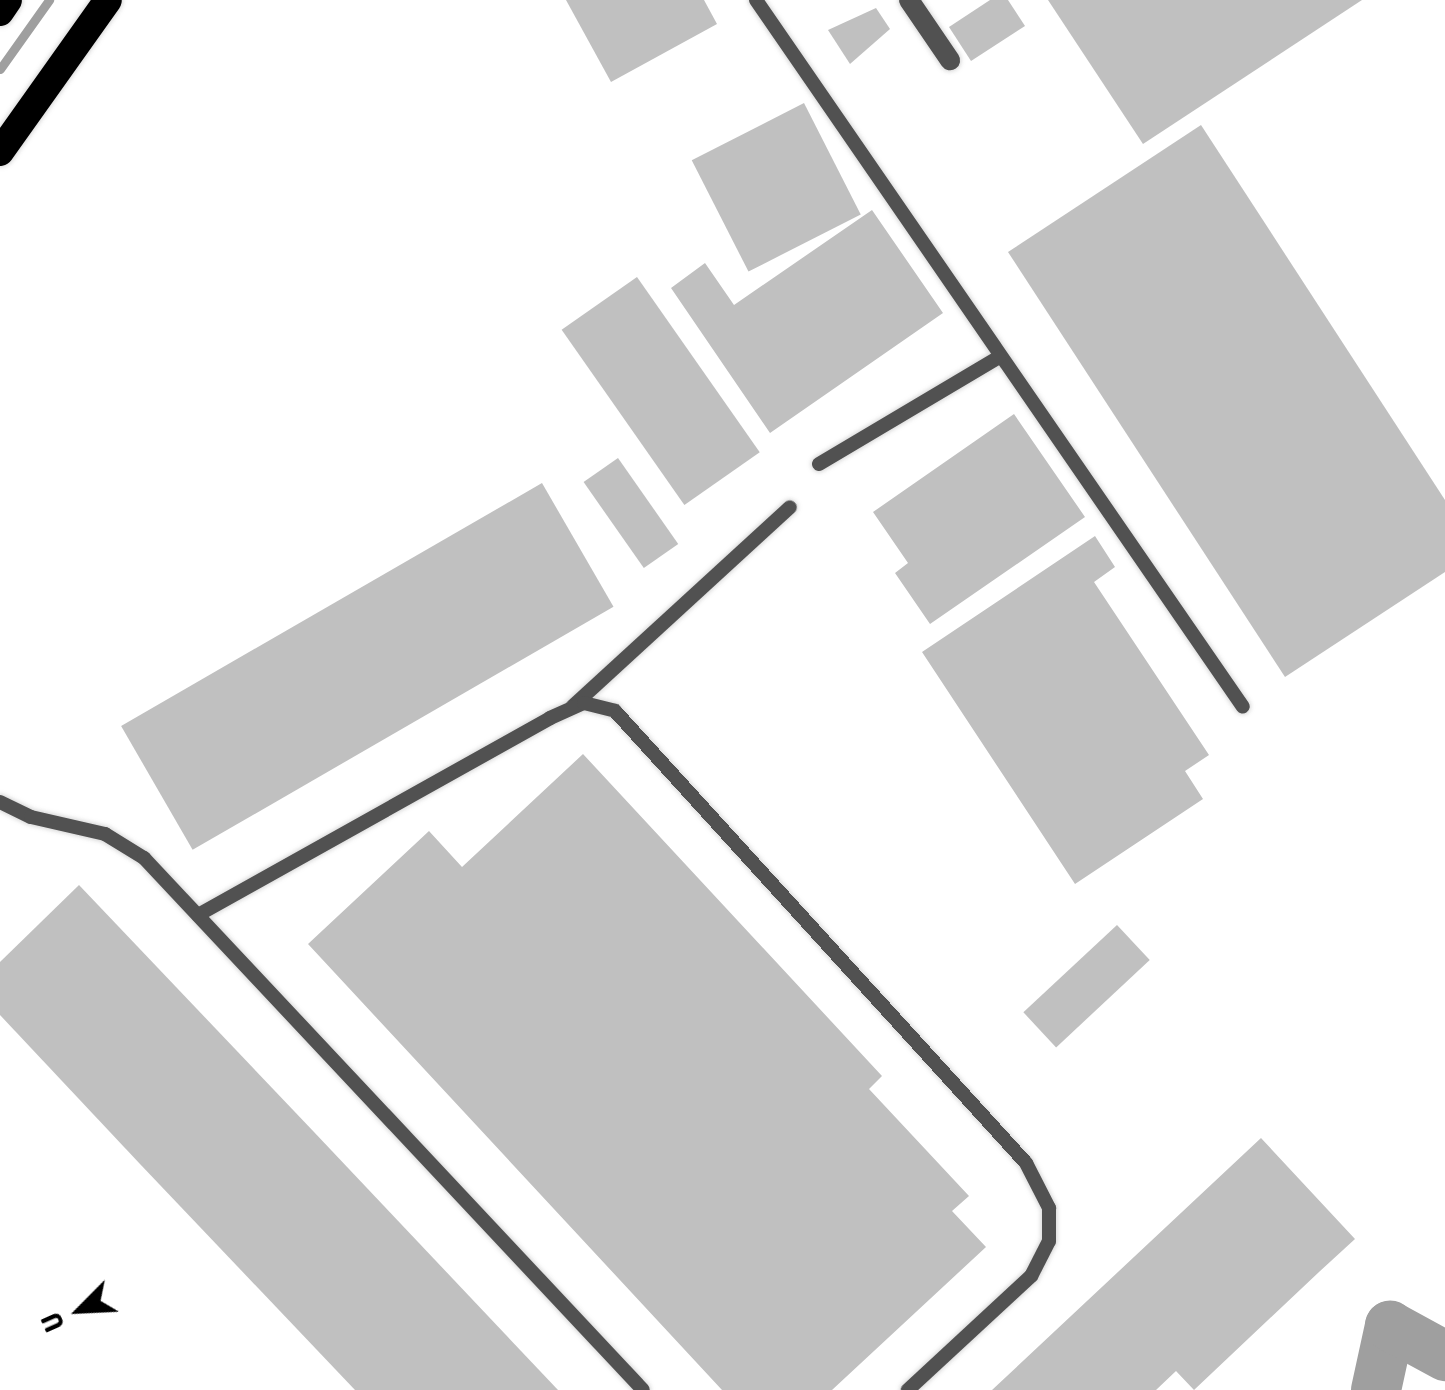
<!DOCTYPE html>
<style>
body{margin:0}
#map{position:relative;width:1445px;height:1390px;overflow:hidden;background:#fff;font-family:"Asap Condensed",sans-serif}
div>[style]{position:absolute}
.stream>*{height:9px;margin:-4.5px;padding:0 4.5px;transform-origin:4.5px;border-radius:4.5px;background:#9f9f9f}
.river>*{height:50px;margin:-25px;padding:0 25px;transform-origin:25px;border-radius:25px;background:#9f9f9f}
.building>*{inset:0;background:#c0c0c0;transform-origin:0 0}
.roads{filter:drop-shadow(0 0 2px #dbdbdb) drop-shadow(0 0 2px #dbdbdb)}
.service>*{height:14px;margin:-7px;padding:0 7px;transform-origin:7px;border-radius:7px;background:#515151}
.minor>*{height:20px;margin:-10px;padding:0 10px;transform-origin:10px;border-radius:10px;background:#515151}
.trunk>*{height:28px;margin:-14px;padding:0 14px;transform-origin:14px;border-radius:14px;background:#000}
span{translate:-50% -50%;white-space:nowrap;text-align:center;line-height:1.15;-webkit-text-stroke:9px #fff;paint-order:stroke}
.north{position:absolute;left:30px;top:1260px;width:100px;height:100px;-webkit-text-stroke:8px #fff;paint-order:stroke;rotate:246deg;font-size:28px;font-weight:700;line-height:40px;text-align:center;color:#000}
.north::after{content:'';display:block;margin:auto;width:35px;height:45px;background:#000;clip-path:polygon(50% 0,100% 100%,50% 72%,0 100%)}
</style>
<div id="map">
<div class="stream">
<div style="left:0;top:69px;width:85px;rotate:-54.6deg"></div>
</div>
<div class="river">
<div style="left:1376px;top:1390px;width:66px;rotate:-77.7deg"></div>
<div style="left:1390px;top:1326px;width:63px;rotate:28.6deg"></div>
</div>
<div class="building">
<div style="clip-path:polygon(566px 0,704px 0,717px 24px,611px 82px)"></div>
<div style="clip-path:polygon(990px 0,1008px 0,1025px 26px,971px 61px,949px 27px)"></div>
<div style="clip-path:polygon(1048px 0,1362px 0,1143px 144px)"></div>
<div style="clip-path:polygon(876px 8px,890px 29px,850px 64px,828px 30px)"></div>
<div style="left:804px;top:103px;width:125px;height:126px;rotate:63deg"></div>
<div style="clip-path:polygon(1201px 125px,1445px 500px,1445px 572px,1285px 677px,1008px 252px)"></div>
<div style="clip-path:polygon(872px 210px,943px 313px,770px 433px,671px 288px,705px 263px,734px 305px)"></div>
<div style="left:637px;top:277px;width:214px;height:92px;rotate:55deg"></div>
<div style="clip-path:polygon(1014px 414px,1085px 517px,930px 624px,895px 573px,908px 563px,873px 512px)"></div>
<div style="left:618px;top:458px;width:105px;height:42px;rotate:55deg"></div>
<div style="left:542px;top:483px;width:143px;height:486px;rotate:60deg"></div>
<div style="clip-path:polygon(1095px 536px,1115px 567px,1094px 582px,1209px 755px,1185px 771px,1203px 799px,1075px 884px,922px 652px)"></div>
<div style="clip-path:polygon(583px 754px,882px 1076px,869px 1089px,969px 1196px,952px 1211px,986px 1247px,832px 1390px,722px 1390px,308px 944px,429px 831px,462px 867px)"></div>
<div style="clip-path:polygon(79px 885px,314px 1132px,558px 1390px,355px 1390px,140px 1164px,0 1015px,0 962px)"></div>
<div style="left:1117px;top:925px;width:48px;height:128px;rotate:47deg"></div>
<div style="clip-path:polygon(1261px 1138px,1355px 1239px,1319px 1272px,1194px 1390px,1176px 1371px,1156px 1390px,992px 1390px)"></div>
</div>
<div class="roads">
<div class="service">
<div style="left:756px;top:0;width:858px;rotate:55.44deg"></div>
<div style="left:819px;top:464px;width:209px;rotate:-30.7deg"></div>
<div style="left:573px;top:706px;width:294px;rotate:-42.5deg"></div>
<div style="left:0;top:802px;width:34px;rotate:26deg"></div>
<div style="left:31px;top:817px;width:76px;rotate:12.9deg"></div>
<div style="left:105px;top:834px;width:46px;rotate:31.6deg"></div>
<div style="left:144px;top:858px;width:729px;rotate:46.83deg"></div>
<div style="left:198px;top:915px;width:403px;rotate:-29.2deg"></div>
<div style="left:550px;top:718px;width:37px;rotate:-24deg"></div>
<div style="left:584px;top:703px;width:32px;rotate:14deg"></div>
<div style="left:615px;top:711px;width:611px;rotate:47.72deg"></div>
<div style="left:1026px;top:1163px;width:51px;rotate:62.9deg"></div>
<div style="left:1049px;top:1208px;width:33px;rotate:90deg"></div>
<div style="left:1049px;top:1241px;width:39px;rotate:117deg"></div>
<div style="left:1031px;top:1276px;width:168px;rotate:137.2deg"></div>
</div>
<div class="minor">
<div style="left:909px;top:0;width:73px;rotate:55.7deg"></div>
</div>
<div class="trunk">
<div style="left:0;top:12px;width:14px;rotate:-56deg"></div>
<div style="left:0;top:152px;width:186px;rotate:-54.6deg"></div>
</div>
</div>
<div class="north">U</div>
</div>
